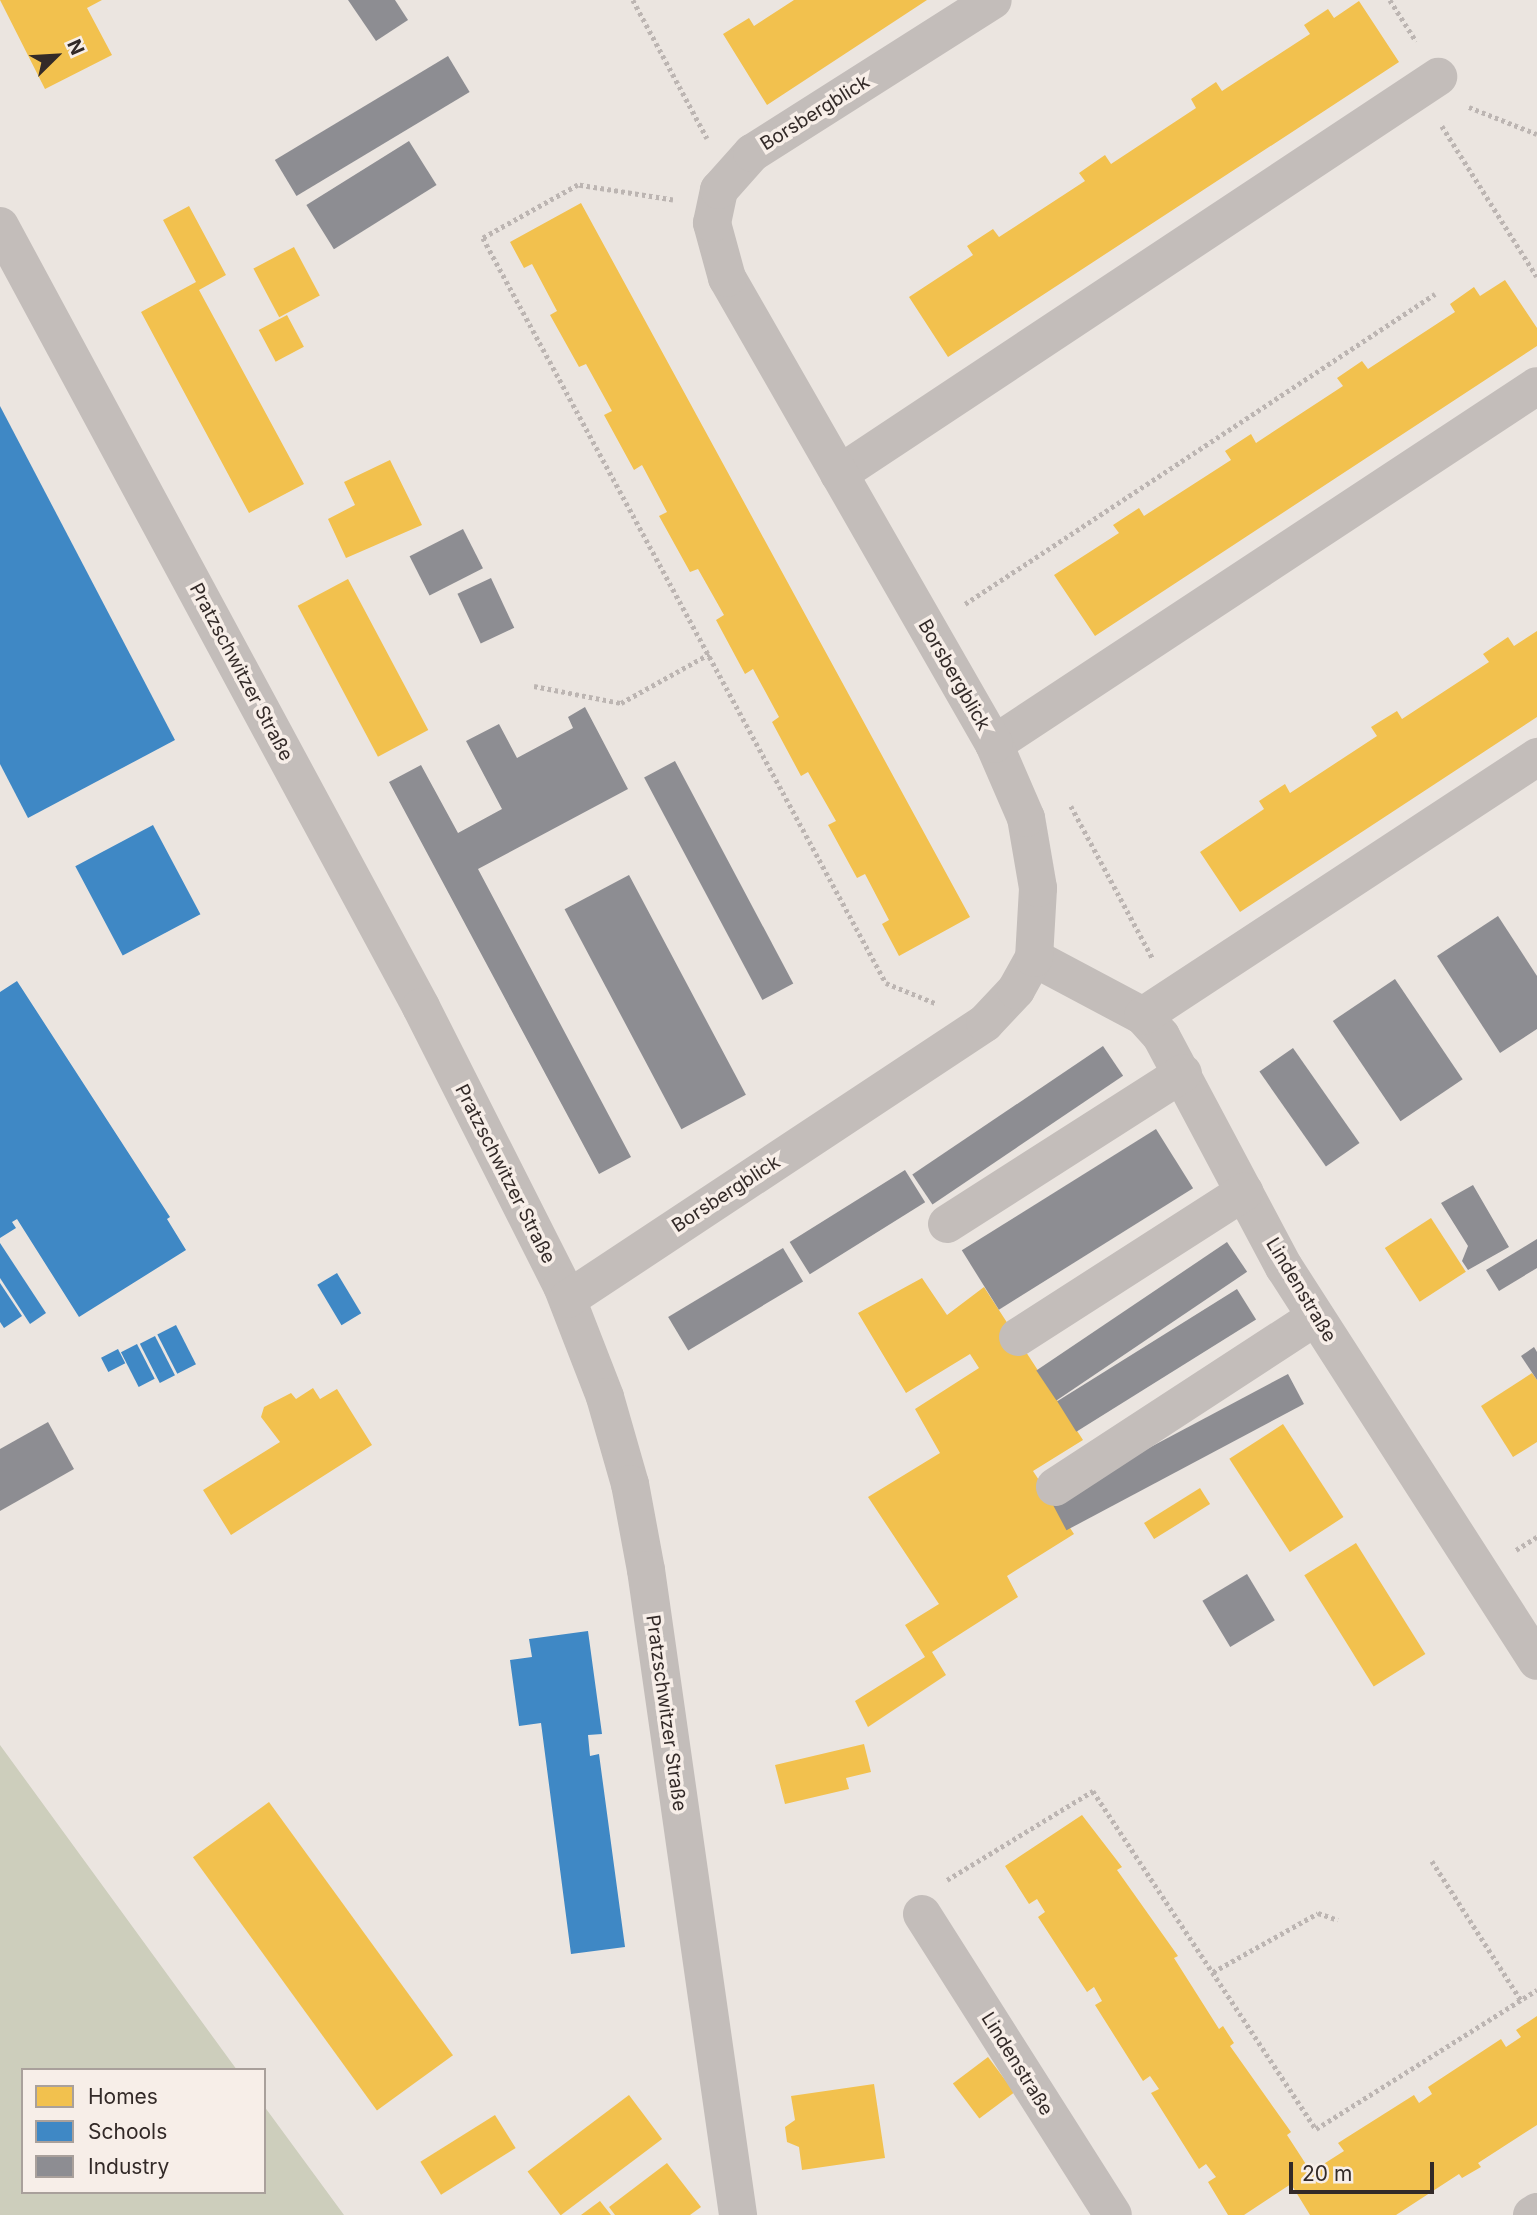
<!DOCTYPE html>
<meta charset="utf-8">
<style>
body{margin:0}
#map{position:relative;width:1537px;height:2215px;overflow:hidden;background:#ebe5e0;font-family:Inter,sans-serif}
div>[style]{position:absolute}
.green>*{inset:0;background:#cdcebc}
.homes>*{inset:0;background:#f2c14e;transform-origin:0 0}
.schools>*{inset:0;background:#3f88c5;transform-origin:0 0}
.industry>*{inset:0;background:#8d8d92;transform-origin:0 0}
.path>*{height:4.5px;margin-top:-2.25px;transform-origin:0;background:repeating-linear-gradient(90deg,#bcb5b2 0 3.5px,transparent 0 7px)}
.minor>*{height:38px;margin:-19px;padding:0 19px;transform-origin:19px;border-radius:19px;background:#c3bdba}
span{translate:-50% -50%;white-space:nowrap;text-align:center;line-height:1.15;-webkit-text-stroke:7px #f7eee8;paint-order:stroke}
.street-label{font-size:19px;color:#332a28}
.legend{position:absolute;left:21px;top:2068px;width:245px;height:126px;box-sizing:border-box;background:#f7eee8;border:2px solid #a9a09b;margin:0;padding:9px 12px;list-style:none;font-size:21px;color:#332a28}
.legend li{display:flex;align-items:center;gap:14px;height:35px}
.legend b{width:35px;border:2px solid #a9a09b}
.north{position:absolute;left:21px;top:21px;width:70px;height:70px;-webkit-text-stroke:5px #f7eee8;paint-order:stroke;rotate:66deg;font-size:19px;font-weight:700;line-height:28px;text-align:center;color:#332a28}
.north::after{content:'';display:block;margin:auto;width:24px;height:32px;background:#332a28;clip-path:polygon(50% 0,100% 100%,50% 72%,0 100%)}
.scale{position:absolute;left:1289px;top:2162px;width:145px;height:32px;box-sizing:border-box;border:4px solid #332a28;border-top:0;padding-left:9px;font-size:21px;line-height:24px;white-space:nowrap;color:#332a28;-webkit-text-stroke:5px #f7eee8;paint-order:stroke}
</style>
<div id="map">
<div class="green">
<div style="clip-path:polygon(0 1745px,237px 2070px,23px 2070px,23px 2192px,264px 2192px,264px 2106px,344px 2215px,0 2215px)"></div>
</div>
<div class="homes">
<div style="clip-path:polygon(0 0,102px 0,87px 8px,112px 55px,45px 89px)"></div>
<div style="clip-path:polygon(794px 0,927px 0,767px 105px,723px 34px,749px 18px,754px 26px)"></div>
<div style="clip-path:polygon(1359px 1px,1399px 62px,948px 357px,909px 297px,973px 255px,967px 246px,993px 229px,999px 237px,1085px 181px,1079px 173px,1105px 155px,1111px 164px,1196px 108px,1191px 99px,1216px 82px,1222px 91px,1310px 34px,1304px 25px,1328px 9px,1334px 18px)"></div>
<div style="clip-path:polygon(581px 203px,970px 917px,899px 956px,882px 924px,889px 920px,865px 874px,857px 878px,828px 825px,836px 821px,808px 772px,801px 776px,772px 722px,779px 717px,753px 669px,745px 674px,716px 620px,724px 615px,698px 569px,690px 572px,659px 516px,667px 512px,642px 465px,634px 470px,604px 415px,612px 411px,586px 364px,579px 367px,550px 315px,557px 311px,532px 264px,524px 268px,510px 242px)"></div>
<div style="clip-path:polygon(189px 206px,226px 275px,199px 290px,304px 484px,249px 513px,141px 312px,196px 282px,163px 220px)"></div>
<div style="left:294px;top:247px;width:55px;height:46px;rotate:62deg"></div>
<div style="clip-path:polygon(1505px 280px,1537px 328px,1537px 346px,1095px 636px,1054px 575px,1119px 533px,1113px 525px,1139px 508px,1144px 516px,1231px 460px,1225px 451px,1251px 434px,1256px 443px,1343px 386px,1337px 378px,1362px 361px,1368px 369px,1455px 312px,1450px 304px,1474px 287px,1480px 296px)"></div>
<div style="left:287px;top:315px;width:36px;height:32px;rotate:62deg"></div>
<div style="clip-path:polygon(390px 460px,422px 525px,346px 558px,328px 519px,355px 505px,344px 482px)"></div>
<div style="left:348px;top:579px;width:171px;height:57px;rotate:62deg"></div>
<div style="clip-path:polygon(1537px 631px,1537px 717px,1240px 912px,1200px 852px,1264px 809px,1259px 801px,1285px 784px,1290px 793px,1377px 736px,1371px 727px,1397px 711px,1402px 719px,1489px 662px,1483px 654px,1508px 637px,1514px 646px)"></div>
<div style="left:1431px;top:1218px;width:64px;height:55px;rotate:57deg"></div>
<div style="clip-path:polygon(922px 1278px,947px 1315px,984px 1287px,1083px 1440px,1033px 1471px,1074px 1534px,1007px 1576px,1018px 1597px,932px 1652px,946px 1675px,868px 1727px,855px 1701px,925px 1657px,905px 1625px,939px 1604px,868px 1497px,940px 1453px,915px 1409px,979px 1368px,970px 1354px,906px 1393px,858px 1313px)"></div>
<div style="clip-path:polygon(1532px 1373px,1537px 1380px,1537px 1442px,1513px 1457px,1481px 1406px)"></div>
<div style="clip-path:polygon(313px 1388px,320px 1399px,337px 1389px,372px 1445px,231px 1535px,203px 1490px,280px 1442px,261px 1417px,264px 1407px,291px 1393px,296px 1399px)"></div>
<div style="left:1283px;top:1424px;width:111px;height:64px;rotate:57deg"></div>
<div style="left:1200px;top:1488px;width:19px;height:66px;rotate:58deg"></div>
<div style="left:1356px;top:1543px;width:131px;height:61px;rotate:58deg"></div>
<div style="clip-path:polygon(864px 1744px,871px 1772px,846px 1778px,849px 1789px,785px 1804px,775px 1765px)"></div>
<div style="left:269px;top:1802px;width:313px;height:94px;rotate:54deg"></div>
<div style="clip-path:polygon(1082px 1815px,1122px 1867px,1117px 1870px,1178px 1956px,1174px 1958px,1219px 2029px,1223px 2026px,1234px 2043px,1230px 2046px,1291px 2132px,1287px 2135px,1311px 2172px,1344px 2151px,1338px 2143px,1414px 2095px,1419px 2103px,1432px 2094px,1428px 2087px,1501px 2039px,1506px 2047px,1521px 2037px,1516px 2030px,1537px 2016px,1537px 2125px,1478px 2163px,1481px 2167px,1462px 2178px,1459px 2174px,1396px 2215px,1310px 2215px,1291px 2184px,1244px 2215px,1228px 2215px,1208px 2182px,1216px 2177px,1206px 2164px,1199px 2169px,1151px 2093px,1159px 2089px,1150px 2076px,1143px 2081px,1095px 2005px,1102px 2001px,1094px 1987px,1087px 1992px,1038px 1917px,1045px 1912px,1037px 1899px,1029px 1904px,1005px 1866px)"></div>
<div style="left:988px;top:2057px;width:44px;height:44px;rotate:53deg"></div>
<div style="clip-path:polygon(874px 2084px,885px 2158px,802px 2170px,799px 2147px,787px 2142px,785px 2127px,795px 2120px,791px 2096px)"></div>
<div style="left:629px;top:2095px;width:55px;height:127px;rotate:53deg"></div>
<div style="left:495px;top:2115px;width:39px;height:88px;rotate:58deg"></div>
<div style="clip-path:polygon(667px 2163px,701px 2207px,690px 2215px,615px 2215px,609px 2207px)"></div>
<div style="clip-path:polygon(600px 2201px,611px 2215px,581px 2215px)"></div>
</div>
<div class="schools">
<div style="clip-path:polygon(0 406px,175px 740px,28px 818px,0 764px)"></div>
<div style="left:153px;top:825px;width:101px;height:88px;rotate:62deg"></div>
<div style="clip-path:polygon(17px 981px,170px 1217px,167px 1219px,186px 1250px,79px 1317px,17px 1219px,12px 1222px,16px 1228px,0 1238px,0 992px)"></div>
<div style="clip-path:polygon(0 1243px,46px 1313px,30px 1324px,0 1278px)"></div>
<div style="left:337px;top:1273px;width:47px;height:23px;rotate:59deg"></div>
<div style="clip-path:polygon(0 1283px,22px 1316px,4px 1328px,0 1322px)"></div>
<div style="left:176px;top:1325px;width:44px;height:21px;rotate:63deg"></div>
<div style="left:155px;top:1336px;width:44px;height:17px;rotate:63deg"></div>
<div style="left:137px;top:1344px;width:39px;height:18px;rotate:63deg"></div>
<div style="left:118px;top:1349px;width:16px;height:19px;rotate:63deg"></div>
<div style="clip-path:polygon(588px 1631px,602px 1734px,588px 1735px,590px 1756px,599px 1754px,625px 1947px,571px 1954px,541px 1723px,519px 1726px,510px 1660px,532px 1657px,529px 1639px)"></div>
</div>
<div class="industry">
<div style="clip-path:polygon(348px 0,395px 0,408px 20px,376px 41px)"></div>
<div style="left:448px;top:56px;width:42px;height:202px;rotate:59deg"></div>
<div style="left:409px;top:141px;width:52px;height:121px;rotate:58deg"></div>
<div style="left:463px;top:529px;width:44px;height:60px;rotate:63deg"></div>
<div style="left:491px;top:578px;width:55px;height:37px;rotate:65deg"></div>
<div style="clip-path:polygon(585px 707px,628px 789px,478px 869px,631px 1157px,599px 1174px,389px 782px,421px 765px,458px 833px,502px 809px,466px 741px,499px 724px,517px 758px,573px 728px,568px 717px)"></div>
<div style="left:675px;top:761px;width:252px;height:35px;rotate:62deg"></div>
<div style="left:629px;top:875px;width:249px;height:73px;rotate:62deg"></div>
<div style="clip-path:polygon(1498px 916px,1537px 976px,1537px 1029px,1500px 1053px,1437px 956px)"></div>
<div style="left:1395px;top:979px;width:121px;height:75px;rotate:56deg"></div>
<div style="left:1103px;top:1046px;width:36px;height:230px;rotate:56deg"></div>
<div style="left:1293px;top:1048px;width:116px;height:41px;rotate:55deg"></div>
<div style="left:1156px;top:1129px;width:70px;height:229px;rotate:58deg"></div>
<div style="left:905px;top:1170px;width:38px;height:136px;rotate:58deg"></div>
<div style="clip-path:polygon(1473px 1185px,1509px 1247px,1468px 1270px,1462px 1261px,1468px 1246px,1441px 1203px)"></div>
<div style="clip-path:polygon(1537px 1239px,1537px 1268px,1499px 1291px,1486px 1270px)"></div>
<div style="left:1227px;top:1242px;width:36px;height:230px;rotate:56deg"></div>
<div style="left:783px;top:1248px;width:39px;height:134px;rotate:59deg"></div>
<div style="left:1237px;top:1289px;width:36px;height:212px;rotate:58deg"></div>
<div style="clip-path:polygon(1534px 1347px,1537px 1352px,1537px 1380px,1521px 1356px)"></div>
<div style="left:1288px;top:1374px;width:34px;height:269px;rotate:62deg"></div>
<div style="clip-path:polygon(48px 1422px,74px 1469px,0 1511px,0 1449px)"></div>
<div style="left:1247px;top:1574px;width:54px;height:52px;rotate:59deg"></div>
</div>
<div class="path">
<div style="left:633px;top:0;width:157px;rotate:61.8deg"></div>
<div style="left:1390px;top:0;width:49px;rotate:57.6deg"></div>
<div style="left:1469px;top:107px;width:73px;rotate:21.7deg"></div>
<div style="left:1442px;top:126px;width:178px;rotate:57.8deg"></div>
<div style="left:673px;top:200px;width:96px;rotate:-171deg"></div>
<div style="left:578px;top:185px;width:109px;rotate:150.8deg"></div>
<div style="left:483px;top:238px;width:847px;rotate:61.59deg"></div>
<div style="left:886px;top:983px;width:53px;rotate:22.2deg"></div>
<div style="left:965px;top:604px;width:563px;rotate:-33.41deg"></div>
<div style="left:534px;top:686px;width:89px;rotate:11.1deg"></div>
<div style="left:621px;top:703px;width:101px;rotate:-29.1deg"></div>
<div style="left:1071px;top:806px;width:174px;rotate:61.8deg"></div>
<div style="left:1516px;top:1550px;width:25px;rotate:-32deg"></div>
<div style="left:1432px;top:1861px;width:165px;rotate:57.4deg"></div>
<div style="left:947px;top:1880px;width:171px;rotate:-31.4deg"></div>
<div style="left:1093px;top:1791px;width:405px;rotate:56.6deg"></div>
<div style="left:1316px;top:2129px;width:261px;rotate:-32.2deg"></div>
<div style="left:1213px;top:1972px;width:120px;rotate:-29.3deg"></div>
<div style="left:1318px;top:1913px;width:21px;rotate:19deg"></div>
</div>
<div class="minor">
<div style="left:0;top:226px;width:887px;rotate:61.67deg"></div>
<div style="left:421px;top:1007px;width:313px;rotate:63.2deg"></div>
<div style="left:562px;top:1286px;width:119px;rotate:68.8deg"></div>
<div style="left:605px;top:1397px;width:91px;rotate:74deg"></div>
<div style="left:630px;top:1484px;width:87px;rotate:79.5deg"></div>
<div style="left:646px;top:1570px;width:652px;rotate:81.88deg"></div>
<div style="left:839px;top:474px;width:719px;rotate:-33.54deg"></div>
<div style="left:994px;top:744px;width:650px;rotate:-33.4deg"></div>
<div style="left:1034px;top:958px;width:123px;rotate:28deg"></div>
<div style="left:1143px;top:1016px;width:27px;rotate:48deg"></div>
<div style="left:1161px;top:1036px;width:262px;rotate:62deg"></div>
<div style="left:1284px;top:1267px;width:468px;rotate:57.3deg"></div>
<div style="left:1143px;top:1016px;width:472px;rotate:-33.3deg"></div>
<div style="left:947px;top:1224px;width:280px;rotate:-32.6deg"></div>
<div style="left:568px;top:1299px;width:500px;rotate:-33.5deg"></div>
<div style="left:985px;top:1023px;width:45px;rotate:-46.8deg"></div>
<div style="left:1016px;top:990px;width:37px;rotate:-61deg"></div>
<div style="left:1034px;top:958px;width:70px;rotate:-86.7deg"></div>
<div style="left:1038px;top:888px;width:71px;rotate:-99.7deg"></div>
<div style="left:1026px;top:818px;width:81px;rotate:-113.4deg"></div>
<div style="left:994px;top:744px;width:537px;rotate:-119.81deg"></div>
<div style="left:727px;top:278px;width:57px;rotate:-105.3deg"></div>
<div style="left:712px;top:223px;width:34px;rotate:-78deg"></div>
<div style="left:719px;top:190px;width:50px;rotate:-48.3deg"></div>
<div style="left:752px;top:153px;width:285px;rotate:-32.4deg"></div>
<div style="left:1018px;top:1337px;width:269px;rotate:-32.7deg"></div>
<div style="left:1055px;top:1487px;width:311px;rotate:-33.1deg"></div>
<div style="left:922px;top:1914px;width:356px;rotate:57.6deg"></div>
<div style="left:1532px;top:2215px;width:6px;rotate:-31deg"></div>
</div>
<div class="street-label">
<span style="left:815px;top:113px;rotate:-32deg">Borsbergblick</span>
<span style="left:241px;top:672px;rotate:62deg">Pratzschwitzer Straße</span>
<span style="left:954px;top:675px;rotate:60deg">Borsbergblick</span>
<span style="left:505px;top:1174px;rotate:63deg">Pratzschwitzer Straße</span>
<span style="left:726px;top:1194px;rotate:-33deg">Borsbergblick</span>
<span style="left:1301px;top:1290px;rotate:59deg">Lindenstraße</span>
<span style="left:666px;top:1713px;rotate:82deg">Pratzschwitzer Straße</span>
<span style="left:1017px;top:2064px;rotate:58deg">Lindenstraße</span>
</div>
<ul class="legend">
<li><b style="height:19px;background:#f2c14e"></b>Homes</li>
<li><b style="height:19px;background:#3f88c5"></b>Schools</li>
<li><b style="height:19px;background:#8d8d92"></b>Industry</li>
</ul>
<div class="north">N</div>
<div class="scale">20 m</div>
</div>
